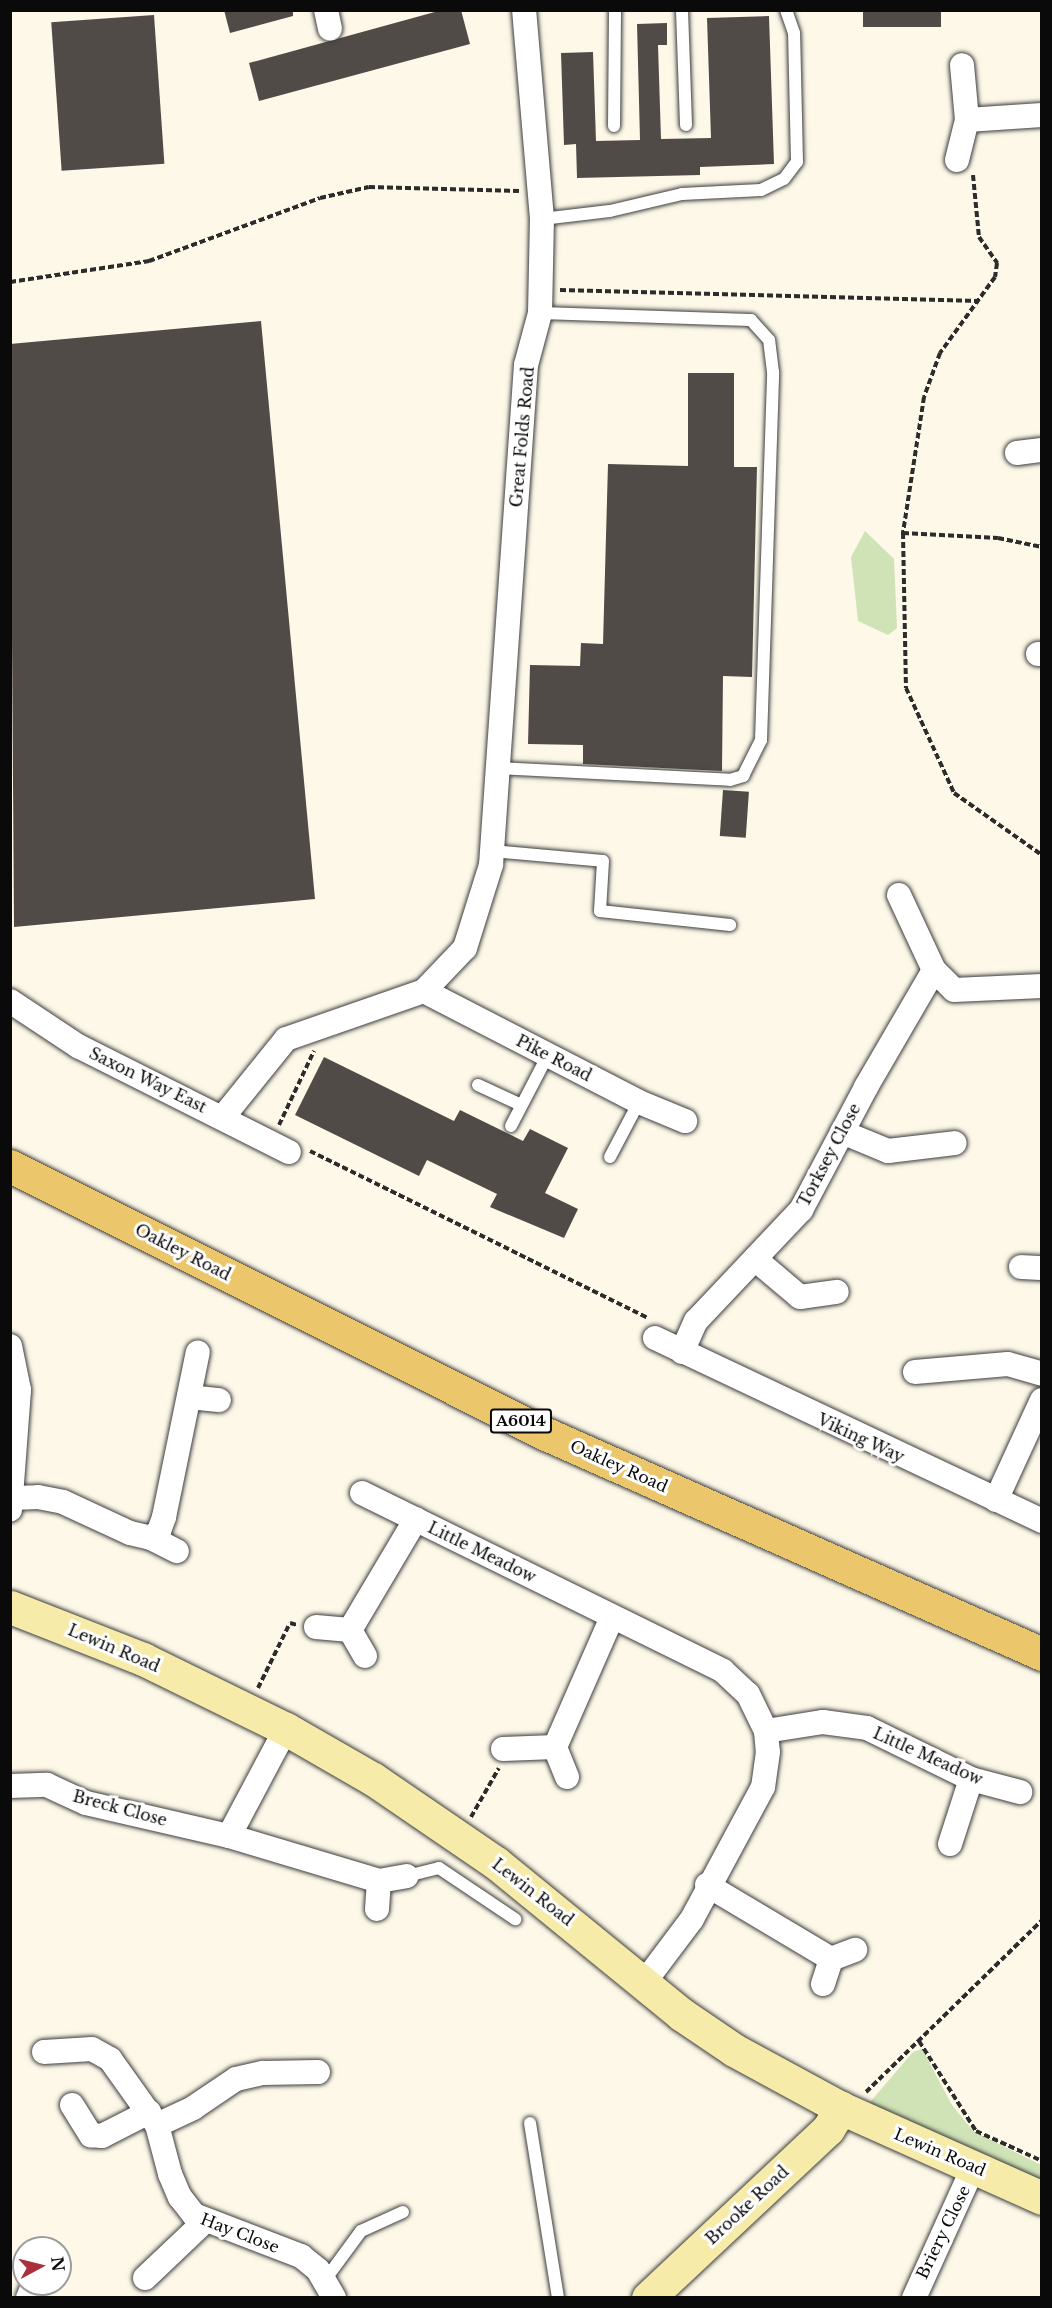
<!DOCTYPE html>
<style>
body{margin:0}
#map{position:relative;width:1052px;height:2308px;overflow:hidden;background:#fdf8e8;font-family:"Libre Baskerville",serif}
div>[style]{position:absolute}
.green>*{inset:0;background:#cfe3b6}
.building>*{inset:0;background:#514b47;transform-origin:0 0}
.path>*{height:4px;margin-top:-2px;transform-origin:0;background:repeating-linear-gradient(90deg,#2c2c2c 0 6px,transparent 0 9px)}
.roads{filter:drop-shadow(0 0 2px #3d3d3d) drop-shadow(0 0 2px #3d3d3d)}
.lane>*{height:12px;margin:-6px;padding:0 6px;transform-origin:6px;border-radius:6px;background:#fff}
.street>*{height:24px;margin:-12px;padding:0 12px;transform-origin:12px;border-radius:12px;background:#fff}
.secondary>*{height:33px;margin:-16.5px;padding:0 16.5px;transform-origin:16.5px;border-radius:16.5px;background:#f7eba9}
.primary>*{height:33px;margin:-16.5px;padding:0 16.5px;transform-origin:16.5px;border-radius:16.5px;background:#ebc66a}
span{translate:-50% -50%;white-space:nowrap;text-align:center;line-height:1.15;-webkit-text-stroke:6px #fff;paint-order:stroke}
.shield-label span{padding:2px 4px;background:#fff;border:2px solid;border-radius:4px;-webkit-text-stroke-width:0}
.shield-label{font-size:15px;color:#0a0a0a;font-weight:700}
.street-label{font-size:16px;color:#0a0a0a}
.frame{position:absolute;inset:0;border:12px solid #0a0a0a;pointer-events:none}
.north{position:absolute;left:12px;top:2236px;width:60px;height:60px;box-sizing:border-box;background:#fff;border:2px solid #9d9d9d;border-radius:50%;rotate:83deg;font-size:16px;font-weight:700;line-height:24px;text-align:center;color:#0a0a0a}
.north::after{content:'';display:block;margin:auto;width:21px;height:27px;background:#aa313b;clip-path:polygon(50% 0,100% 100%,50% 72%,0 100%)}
</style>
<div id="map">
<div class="green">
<div style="clip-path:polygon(865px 531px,894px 559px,897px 628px,888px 635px,858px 621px,851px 557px)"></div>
<div style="clip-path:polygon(922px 2049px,952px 2105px,973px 2131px,1041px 2165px,1041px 2186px,865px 2108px,913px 2052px)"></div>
</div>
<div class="building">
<div style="clip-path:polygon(224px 10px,293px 10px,293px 16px,230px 33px)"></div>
<div style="clip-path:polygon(442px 10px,461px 10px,470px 44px,259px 101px,249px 63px)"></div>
<div style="left:863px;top:10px;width:78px;height:17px"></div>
<div style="left:154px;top:15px;width:149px;height:103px;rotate:86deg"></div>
<div style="clip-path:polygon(769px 16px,774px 164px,700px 167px,700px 175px,577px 178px,576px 144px,564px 145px,561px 53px,593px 52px,596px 141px,640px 140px,637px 24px,667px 23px,667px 45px,658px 45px,661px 139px,711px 138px,707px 18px)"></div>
<div style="clip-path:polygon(261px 321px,315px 899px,14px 927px,10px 344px)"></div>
<div style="clip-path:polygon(688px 373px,734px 373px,734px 467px,757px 467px,752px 677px,723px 676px,722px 771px,583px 764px,583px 745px,528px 744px,530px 665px,580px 666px,581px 643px,603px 644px,608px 464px,688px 466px)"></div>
<div style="left:723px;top:790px;width:26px;height:46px;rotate:4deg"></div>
<div style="clip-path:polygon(324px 1057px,454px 1121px,460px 1110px,523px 1141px,530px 1129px,568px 1148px,545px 1193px,578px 1209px,564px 1238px,490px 1207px,497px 1194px,427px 1160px,419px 1176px,295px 1115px)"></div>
</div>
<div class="path">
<div style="left:973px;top:175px;width:62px;rotate:84.5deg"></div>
<div style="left:979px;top:237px;width:32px;rotate:55deg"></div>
<div style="left:997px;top:263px;width:14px;rotate:98deg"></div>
<div style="left:995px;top:277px;width:94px;rotate:125.9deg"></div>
<div style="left:940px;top:353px;width:47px;rotate:110deg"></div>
<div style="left:924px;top:397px;width:138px;rotate:98.8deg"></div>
<div style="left:903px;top:533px;width:155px;rotate:88.9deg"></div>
<div style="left:906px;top:688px;width:115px;rotate:65.4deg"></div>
<div style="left:954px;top:793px;width:108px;rotate:35.2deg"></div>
<div style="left:10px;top:282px;width:141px;rotate:-8.6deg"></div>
<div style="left:149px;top:261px;width:182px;rotate:-20.2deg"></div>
<div style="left:320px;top:198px;width:50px;rotate:-12.7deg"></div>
<div style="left:369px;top:187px;width:150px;rotate:1.5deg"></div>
<div style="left:560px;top:290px;width:419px;rotate:1.5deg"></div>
<div style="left:903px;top:533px;width:95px;rotate:3deg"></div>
<div style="left:998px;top:538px;width:45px;rotate:11.6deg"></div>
<div style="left:279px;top:1125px;width:82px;rotate:-64.7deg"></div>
<div style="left:310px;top:1151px;width:377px;rotate:26.3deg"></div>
<div style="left:258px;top:1688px;width:72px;rotate:-63.8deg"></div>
<div style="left:290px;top:1623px;width:7px;rotate:16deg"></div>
<div style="left:471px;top:1817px;width:56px;rotate:-60.3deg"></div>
<div style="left:919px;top:2041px;width:107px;rotate:57.7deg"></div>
<div style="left:976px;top:2131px;width:72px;rotate:24.4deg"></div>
<div style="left:866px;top:2092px;width:246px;rotate:-44.3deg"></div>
</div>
<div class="roads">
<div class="lane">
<div style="left:682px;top:10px;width:115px;rotate:88deg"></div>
<div style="left:614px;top:126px;width:116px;rotate:-89.5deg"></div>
<div style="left:542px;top:219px;width:68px;rotate:-6.7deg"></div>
<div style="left:610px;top:211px;width:74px;rotate:-13.3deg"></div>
<div style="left:682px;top:194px;width:79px;rotate:-2.9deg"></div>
<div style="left:761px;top:190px;width:25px;rotate:-26deg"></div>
<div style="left:784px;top:179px;width:21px;rotate:-53deg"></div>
<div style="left:797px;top:162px;width:129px;rotate:-91.3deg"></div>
<div style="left:794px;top:33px;width:24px;rotate:-109deg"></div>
<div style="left:497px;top:768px;width:233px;rotate:2.9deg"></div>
<div style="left:730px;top:780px;width:14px;rotate:-17deg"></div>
<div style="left:743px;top:776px;width:40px;rotate:-63.4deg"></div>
<div style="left:761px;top:740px;width:368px;rotate:-88.1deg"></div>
<div style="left:773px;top:372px;width:32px;rotate:-97deg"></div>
<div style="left:769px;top:340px;width:27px;rotate:-132deg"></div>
<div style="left:751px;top:320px;width:211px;rotate:-178.1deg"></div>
<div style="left:492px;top:851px;width:111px;rotate:5.1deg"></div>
<div style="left:603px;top:861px;width:50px;rotate:93.4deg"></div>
<div style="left:600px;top:911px;width:131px;rotate:6.1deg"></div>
<div style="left:478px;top:1085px;width:47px;rotate:24.9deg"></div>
<div style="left:511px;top:1126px;width:80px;rotate:-62.5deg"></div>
<div style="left:610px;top:1157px;width:62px;rotate:-62.2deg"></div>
<div style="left:407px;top:1876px;width:33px;rotate:-14deg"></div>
<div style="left:439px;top:1868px;width:92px;rotate:33.9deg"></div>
<div style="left:530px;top:2123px;width:177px;rotate:80.9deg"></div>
<div style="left:325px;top:2280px;width:61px;rotate:-53.7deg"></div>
<div style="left:361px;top:2231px;width:46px;rotate:-24.3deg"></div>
</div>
<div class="street">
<div style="left:326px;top:10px;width:19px;rotate:78deg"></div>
<div style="left:967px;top:120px;width:75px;rotate:-3.8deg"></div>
<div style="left:957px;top:160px;width:41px;rotate:-76deg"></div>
<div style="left:967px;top:120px;width:55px;rotate:-95.2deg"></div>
<div style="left:1017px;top:453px;width:25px;rotate:-7deg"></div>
<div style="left:1038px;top:654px;width:4px"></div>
<div style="left:899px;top:895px;width:83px;rotate:65deg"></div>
<div style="left:934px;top:970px;width:28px;rotate:45deg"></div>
<div style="left:954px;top:990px;width:88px;rotate:-2.6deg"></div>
<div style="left:424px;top:991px;width:242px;rotate:27.3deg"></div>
<div style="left:639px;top:1102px;width:50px;rotate:22.4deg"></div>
<div style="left:10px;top:1001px;width:82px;rotate:33.5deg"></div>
<div style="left:78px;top:1046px;width:236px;rotate:26.7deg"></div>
<div style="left:223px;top:1117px;width:100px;rotate:-51.1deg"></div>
<div style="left:286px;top:1039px;width:146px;rotate:-19.2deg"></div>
<div style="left:424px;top:991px;width:59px;rotate:-46.4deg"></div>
<div style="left:465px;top:948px;width:87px;rotate:-72.6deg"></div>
<div style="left:491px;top:865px;width:501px;rotate:-86deg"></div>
<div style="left:526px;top:365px;width:54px;rotate:-74.9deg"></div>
<div style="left:540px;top:313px;width:94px;rotate:-88.8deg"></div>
<div style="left:542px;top:219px;width:210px;rotate:-94.9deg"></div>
<div style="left:842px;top:1132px;width:50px;rotate:22.4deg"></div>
<div style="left:888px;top:1151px;width:67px;rotate:-6.8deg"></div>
<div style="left:755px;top:1259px;width:59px;rotate:40.2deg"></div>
<div style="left:800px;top:1297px;width:37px;rotate:-8deg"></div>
<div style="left:1021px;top:1267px;width:21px;rotate:3deg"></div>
<div style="left:655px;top:1338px;width:428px;rotate:25.3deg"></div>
<div style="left:10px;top:1346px;width:45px;rotate:78.4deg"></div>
<div style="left:19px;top:1390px;width:120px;rotate:94.3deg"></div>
<div style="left:682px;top:1352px;width:34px;rotate:-66deg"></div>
<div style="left:696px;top:1321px;width:153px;rotate:-46.6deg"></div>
<div style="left:801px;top:1210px;width:139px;rotate:-62.1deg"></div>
<div style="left:866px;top:1087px;width:135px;rotate:-59.8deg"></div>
<div style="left:915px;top:1372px;width:93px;rotate:-4.9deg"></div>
<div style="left:1008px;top:1364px;width:35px;rotate:16deg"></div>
<div style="left:189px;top:1397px;width:30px;rotate:6deg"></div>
<div style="left:362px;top:1493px;width:402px;rotate:26.2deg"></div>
<div style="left:723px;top:1671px;width:34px;rotate:43deg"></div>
<div style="left:748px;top:1694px;width:41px;rotate:64.1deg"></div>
<div style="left:766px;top:1731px;width:21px;rotate:85deg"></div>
<div style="left:768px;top:1752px;width:35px;rotate:98deg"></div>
<div style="left:763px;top:1787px;width:150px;rotate:118.3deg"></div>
<div style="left:692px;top:1919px;width:81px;rotate:127deg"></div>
<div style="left:13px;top:1498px;width:25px;rotate:-2deg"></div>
<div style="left:38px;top:1497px;width:25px;rotate:11deg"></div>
<div style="left:63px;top:1502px;width:74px;rotate:24.8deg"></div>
<div style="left:130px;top:1533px;width:22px;rotate:13deg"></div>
<div style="left:151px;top:1538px;width:11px;rotate:-41deg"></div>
<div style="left:159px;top:1531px;width:15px;rotate:-70deg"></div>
<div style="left:164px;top:1517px;width:168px;rotate:-78.4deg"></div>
<div style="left:996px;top:1500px;width:110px;rotate:-65.3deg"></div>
<div style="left:151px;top:1538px;width:29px;rotate:27deg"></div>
<div style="left:316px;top:1627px;width:34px;rotate:5deg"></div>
<div style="left:350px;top:1630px;width:129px;rotate:-59.3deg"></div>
<div style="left:350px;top:1630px;width:30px;rotate:60deg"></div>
<div style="left:766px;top:1731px;width:58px;rotate:-9deg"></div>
<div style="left:823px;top:1722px;width:44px;rotate:7.8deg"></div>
<div style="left:867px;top:1728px;width:116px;rotate:26.1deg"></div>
<div style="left:971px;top:1779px;width:51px;rotate:14.9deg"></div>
<div style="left:503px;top:1749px;width:52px;rotate:-2.2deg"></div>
<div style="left:567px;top:1777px;width:32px;rotate:-112deg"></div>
<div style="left:555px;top:1747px;width:142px;rotate:-66.3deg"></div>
<div style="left:10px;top:1786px;width:37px;rotate:-2deg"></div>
<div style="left:47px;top:1785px;width:43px;rotate:24.8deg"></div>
<div style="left:86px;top:1803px;width:147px;rotate:13deg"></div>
<div style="left:229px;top:1836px;width:121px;rotate:-62deg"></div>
<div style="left:229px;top:1836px;width:157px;rotate:16.7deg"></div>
<div style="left:379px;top:1881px;width:28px;rotate:-10deg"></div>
<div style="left:950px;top:1844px;width:68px;rotate:-72.1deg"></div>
<div style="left:707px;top:1885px;width:144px;rotate:30.8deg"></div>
<div style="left:377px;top:1909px;width:28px;rotate:-86deg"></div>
<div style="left:831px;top:1959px;width:26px;rotate:-21deg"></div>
<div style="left:823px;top:1984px;width:26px;rotate:-72deg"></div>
<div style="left:44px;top:2052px;width:48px;rotate:-3.6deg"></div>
<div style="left:92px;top:2049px;width:21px;rotate:29deg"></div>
<div style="left:110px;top:2059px;width:81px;rotate:54.5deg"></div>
<div style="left:157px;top:2125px;width:51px;rotate:75.1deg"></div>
<div style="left:170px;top:2174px;width:25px;rotate:67deg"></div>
<div style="left:180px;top:2197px;width:23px;rotate:52deg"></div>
<div style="left:194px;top:2215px;width:115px;rotate:21deg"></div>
<div style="left:301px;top:2256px;width:22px;rotate:39deg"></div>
<div style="left:318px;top:2270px;width:32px;rotate:60deg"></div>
<div style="left:72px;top:2105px;width:36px;rotate:58deg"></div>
<div style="left:91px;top:2135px;width:11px;rotate:5deg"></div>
<div style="left:102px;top:2136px;width:53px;rotate:-27.1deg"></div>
<div style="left:157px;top:2125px;width:40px;rotate:-25deg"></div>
<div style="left:193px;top:2108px;width:52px;rotate:-34deg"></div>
<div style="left:236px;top:2079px;width:28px;rotate:-13deg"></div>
<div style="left:263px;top:2073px;width:55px;rotate:-1deg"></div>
<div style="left:145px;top:2278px;width:83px;rotate:-43.5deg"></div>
<div style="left:28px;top:2298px;width:15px;rotate:-67deg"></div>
<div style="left:914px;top:2298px;width:145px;rotate:-65.6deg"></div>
</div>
<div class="secondary">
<div style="left:10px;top:1607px;width:143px;rotate:21.4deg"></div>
<div style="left:143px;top:1659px;width:159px;rotate:26.1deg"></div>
<div style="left:286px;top:1729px;width:100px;rotate:29.9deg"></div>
<div style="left:373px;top:1779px;width:149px;rotate:34.3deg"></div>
<div style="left:496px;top:1863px;width:239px;rotate:39.2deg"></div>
<div style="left:681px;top:2014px;width:64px;rotate:34.2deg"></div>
<div style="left:734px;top:2050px;width:122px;rotate:28.5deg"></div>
<div style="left:841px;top:2108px;width:220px;rotate:24.1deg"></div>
<div style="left:648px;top:2298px;width:247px;rotate:-43.2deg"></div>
<div style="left:828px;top:2129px;width:25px;rotate:-58deg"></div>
</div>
<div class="primary">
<div style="left:10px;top:1166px;width:599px;rotate:26.57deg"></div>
<div style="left:546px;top:1434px;width:543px;rotate:23.92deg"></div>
</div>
</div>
<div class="shield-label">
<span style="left:521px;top:1421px">A6014</span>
</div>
<div class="street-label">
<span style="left:522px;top:437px;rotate:-85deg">Great Folds Road</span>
<span style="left:554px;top:1058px;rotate:27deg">Pike Road</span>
<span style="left:148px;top:1080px;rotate:26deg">Saxon Way East</span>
<span style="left:829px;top:1155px;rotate:-62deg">Torksey Close</span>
<span style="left:183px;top:1252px;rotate:27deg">Oakley Road</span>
<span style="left:861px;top:1438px;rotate:25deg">Viking Way</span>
<span style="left:619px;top:1466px;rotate:24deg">Oakley Road</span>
<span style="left:482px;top:1552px;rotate:26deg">Little Meadow</span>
<span style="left:114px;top:1648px;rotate:23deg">Lewin Road</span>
<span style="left:928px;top:1756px;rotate:24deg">Little Meadow</span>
<span style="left:120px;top:1808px;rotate:15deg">Breck Close</span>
<span style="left:533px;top:1892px;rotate:38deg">Lewin Road</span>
<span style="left:940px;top:2152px;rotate:23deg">Lewin Road</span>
<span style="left:747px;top:2205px;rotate:-43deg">Brooke Road</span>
<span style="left:943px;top:2232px;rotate:-64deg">Briery Close</span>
<span style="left:240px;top:2233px;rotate:21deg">Hay Close</span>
</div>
<div class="frame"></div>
<div class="north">N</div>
</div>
